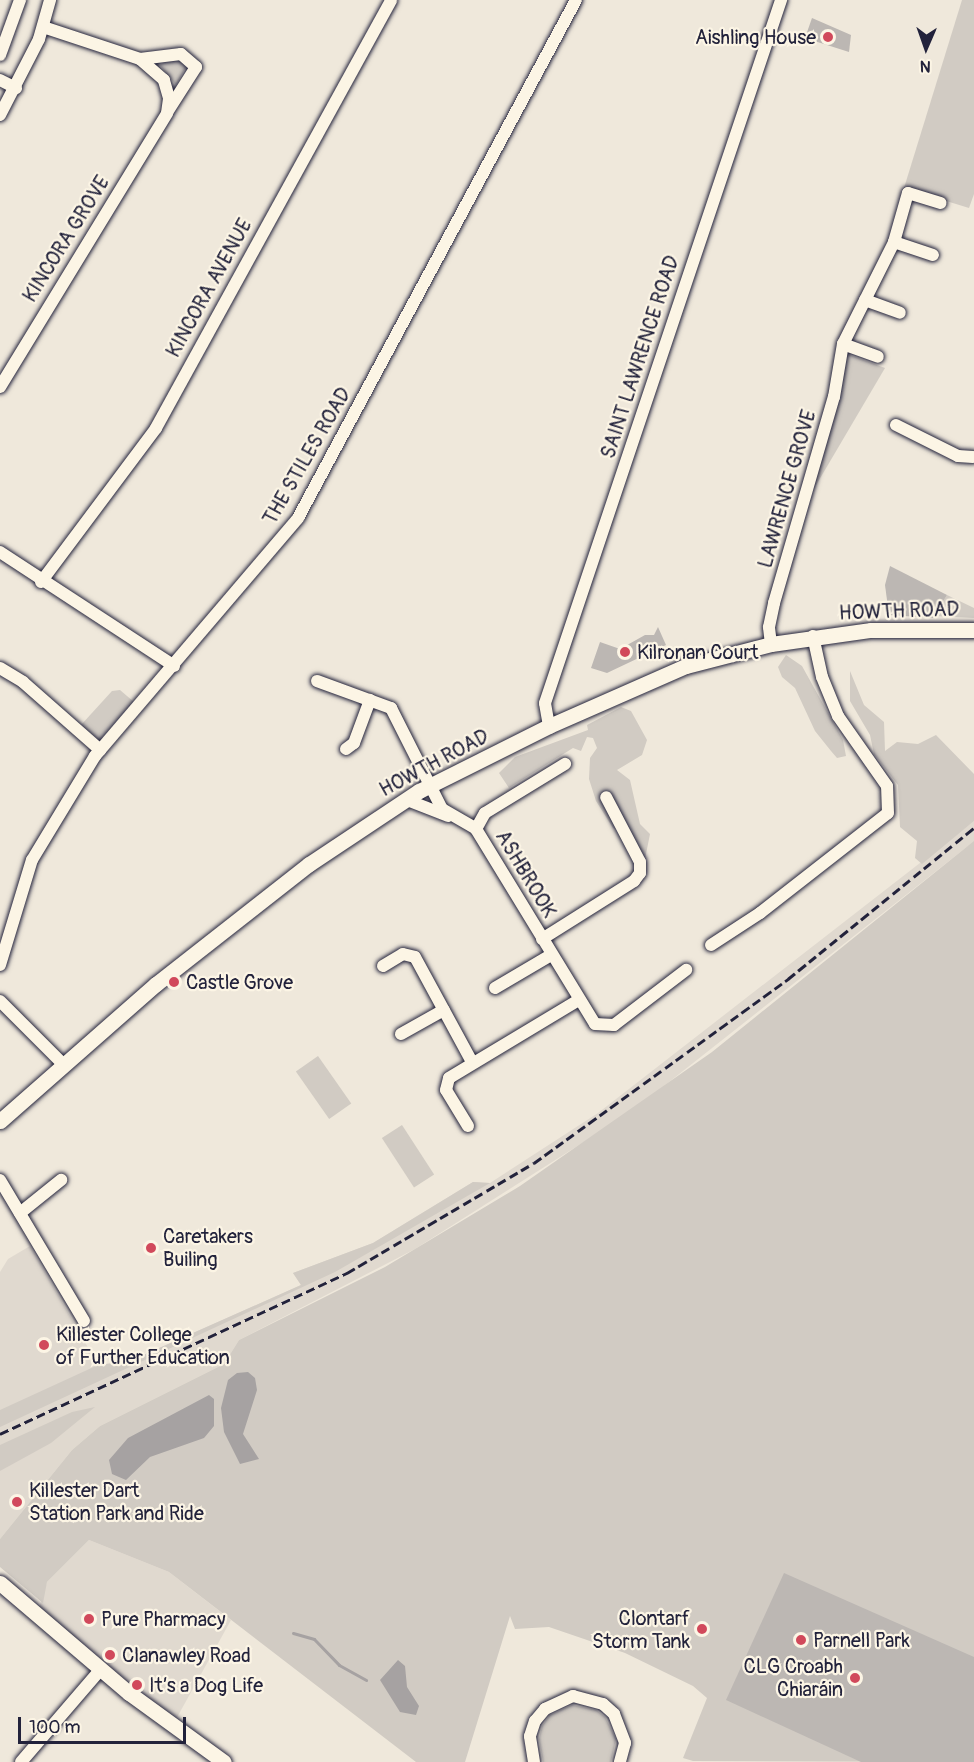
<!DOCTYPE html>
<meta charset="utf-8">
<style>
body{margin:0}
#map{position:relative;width:974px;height:1762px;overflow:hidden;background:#efe8db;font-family:Pangolin,sans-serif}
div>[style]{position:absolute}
.built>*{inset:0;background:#e0d9cf}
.green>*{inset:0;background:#d1cbc3;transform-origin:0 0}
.water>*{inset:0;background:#a6a2a2}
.stream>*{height:3px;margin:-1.5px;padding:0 1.5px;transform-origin:1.5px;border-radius:1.5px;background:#a6a2a2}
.building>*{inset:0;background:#bcb7b3}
.roads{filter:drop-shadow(0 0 2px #22223b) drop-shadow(0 0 2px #22223b)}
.minor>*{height:12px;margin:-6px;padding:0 6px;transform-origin:6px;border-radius:6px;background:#fcf5e5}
.major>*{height:15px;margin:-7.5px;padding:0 7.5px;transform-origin:7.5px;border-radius:7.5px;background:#fcf5e5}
.rail>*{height:3px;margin-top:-1.5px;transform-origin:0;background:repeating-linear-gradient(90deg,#22223b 0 9px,transparent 0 13.5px)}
.dots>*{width:16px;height:16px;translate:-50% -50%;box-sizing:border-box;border:3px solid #fcf5e5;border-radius:50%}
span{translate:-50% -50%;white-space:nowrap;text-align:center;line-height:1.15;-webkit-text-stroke:4.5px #fcf5e5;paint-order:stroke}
.poi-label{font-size:20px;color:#22223b}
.right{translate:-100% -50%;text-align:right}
.left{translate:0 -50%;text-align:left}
.street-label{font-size:20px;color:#22223b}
.north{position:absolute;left:896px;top:18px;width:60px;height:60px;-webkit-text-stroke:4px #fcf5e5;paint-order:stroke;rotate:182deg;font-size:16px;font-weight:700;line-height:24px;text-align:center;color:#22223b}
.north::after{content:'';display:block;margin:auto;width:21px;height:27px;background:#22223b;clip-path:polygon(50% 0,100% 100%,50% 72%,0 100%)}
.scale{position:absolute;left:18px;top:1717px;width:168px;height:27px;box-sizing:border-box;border:3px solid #22223b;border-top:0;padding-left:8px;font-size:18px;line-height:21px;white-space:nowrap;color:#22223b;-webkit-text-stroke:4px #fcf5e5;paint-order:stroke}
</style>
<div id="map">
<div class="built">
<div style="clip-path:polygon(974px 821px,974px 850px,968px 846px,631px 1112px,415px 1249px,239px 1340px,224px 1364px,100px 1426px,72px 1450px,0 1539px,0 1272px,8px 1259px,30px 1246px,98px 1365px,130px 1361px,301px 1285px,293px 1273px,373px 1243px,473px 1182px,490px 1183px,598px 1113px)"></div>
<div style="clip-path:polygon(89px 1540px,169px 1572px,231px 1620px,175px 1721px,39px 1608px,47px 1582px)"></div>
</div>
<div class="green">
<div style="clip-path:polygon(962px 0,974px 0,974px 194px,969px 208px,904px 188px)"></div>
<div style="clip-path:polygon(167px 60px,183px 61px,186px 67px,176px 85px,160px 65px)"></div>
<div style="clip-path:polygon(847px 354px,885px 368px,812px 492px)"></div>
<div style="clip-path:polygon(947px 595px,974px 608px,974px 618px,934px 616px)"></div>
<div style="clip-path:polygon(786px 655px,802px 666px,843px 740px,846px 756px,837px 758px,831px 751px,815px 731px,795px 688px,782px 677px,778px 667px)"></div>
<div style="clip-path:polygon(850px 671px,864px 705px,884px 722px,885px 751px,897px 742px,918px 744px,936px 735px,974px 774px,974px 821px,922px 864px,915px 858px,917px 841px,900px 827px,898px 785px,874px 754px,870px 735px,850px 701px)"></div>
<div style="clip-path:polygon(120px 690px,134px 702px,100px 741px,81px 725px,112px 691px)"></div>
<div style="clip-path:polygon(621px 707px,631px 711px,647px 740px,642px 755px,617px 770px,630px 780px,640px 824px,650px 834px,645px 859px,631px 835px,613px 828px,596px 801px,589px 779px,590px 758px,597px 748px,593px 738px,587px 737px,581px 751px,573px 748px,509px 788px,499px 773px,515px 757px,588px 730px,587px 725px)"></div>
<div style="clip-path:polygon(974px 841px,974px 1762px,693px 1761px,683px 1758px,707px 1698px,693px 1686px,625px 1653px,549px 1627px,515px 1629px,510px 1616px,465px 1762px,416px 1762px,169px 1572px,89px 1540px,47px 1582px,43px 1603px,0 1567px,0 1539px,72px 1450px,100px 1426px,224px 1364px,239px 1340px,385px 1267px,520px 1186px,712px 1052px)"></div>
<div style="left:318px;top:1056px;width:58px;height:27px;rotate:55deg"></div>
<div style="left:402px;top:1125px;width:59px;height:24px;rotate:57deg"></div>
<div style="clip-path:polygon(473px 1182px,490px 1183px,335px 1272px,0 1427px,0 1410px,98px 1365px,130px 1361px,301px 1285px,293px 1273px,373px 1243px)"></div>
<div style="clip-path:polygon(95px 1407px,51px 1443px,0 1471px,0 1445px,72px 1412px)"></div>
<div style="clip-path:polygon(572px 1705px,596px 1710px,605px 1717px,616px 1739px,611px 1762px,543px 1762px,539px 1739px,542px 1726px,550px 1715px)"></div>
</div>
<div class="water">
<div style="clip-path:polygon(248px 1372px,255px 1378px,257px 1390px,243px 1434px,259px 1459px,240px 1464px,224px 1432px,221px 1408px,228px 1380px,237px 1373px)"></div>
<div style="clip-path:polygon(209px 1395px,214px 1399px,214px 1426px,204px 1438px,150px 1457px,126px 1480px,112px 1474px,109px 1460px,128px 1438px)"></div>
<div style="clip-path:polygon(398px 1660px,405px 1666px,407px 1687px,419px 1706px,416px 1715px,400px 1712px,380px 1680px)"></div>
</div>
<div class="stream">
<div style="left:293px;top:1633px;width:22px;rotate:16deg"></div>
<div style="left:314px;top:1639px;width:36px;rotate:46deg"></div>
<div style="left:339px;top:1665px;width:31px;rotate:29deg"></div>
</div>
<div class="building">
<div style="clip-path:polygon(812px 18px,851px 35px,849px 52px,805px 38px)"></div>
<div style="clip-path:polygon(890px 566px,947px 595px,933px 618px,889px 615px,885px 585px)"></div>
<div style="clip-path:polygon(658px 627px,666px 645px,607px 673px,591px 668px,600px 642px,620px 649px,645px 635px,654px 635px)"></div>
<div style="clip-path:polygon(784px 1573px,974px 1657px,974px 1762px,861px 1762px,726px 1700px)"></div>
</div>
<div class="roads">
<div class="minor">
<div style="left:0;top:55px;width:59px;rotate:-70deg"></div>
<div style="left:140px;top:59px;width:41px;rotate:-7deg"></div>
<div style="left:181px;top:54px;width:20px;rotate:41deg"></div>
<div style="left:196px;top:67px;width:52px;rotate:122.5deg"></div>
<div style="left:0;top:80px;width:18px;rotate:27deg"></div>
<div style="left:0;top:115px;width:85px;rotate:-62.8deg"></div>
<div style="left:39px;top:39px;width:41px;rotate:-74.2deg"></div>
<div style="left:894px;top:242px;width:41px;rotate:18.4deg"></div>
<div style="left:865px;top:300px;width:37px;rotate:20deg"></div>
<div style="left:843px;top:344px;width:37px;rotate:20deg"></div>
<div style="left:0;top:387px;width:321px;rotate:-58.6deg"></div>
<div style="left:167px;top:113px;width:15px;rotate:-82deg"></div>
<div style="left:169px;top:98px;width:19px;rotate:-106deg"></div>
<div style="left:164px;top:80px;width:32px;rotate:-139deg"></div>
<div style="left:140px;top:59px;width:102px;rotate:-161.7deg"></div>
<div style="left:896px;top:425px;width:69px;rotate:26.6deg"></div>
<div style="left:958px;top:456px;width:15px;rotate:4deg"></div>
<div style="left:0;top:552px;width:208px;rotate:33.2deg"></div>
<div style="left:41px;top:582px;width:192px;rotate:-53.2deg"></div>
<div style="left:156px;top:428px;width:488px;rotate:-61.2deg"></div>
<div style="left:771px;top:644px;width:17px;rotate:-97deg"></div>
<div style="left:769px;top:627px;width:25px;rotate:-78deg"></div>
<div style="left:774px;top:603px;width:215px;rotate:-73.8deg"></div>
<div style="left:834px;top:397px;width:54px;rotate:-80.4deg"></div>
<div style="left:843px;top:344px;width:114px;rotate:-63.4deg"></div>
<div style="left:894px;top:242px;width:51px;rotate:-74.1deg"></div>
<div style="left:908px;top:193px;width:34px;rotate:17deg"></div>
<div style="left:0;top:668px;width:27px;rotate:31deg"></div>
<div style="left:23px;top:682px;width:103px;rotate:41.4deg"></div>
<div style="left:317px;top:681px;width:79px;rotate:20deg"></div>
<div style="left:391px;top:708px;width:113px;rotate:63.2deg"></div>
<div style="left:442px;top:809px;width:39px;rotate:30deg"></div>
<div style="left:476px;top:829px;width:228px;rotate:58.6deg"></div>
<div style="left:595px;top:1024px;width:19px;rotate:3deg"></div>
<div style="left:614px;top:1025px;width:91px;rotate:-37.4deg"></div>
<div style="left:549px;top:726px;width:23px;rotate:-100deg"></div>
<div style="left:545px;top:703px;width:742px;rotate:-71.44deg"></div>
<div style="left:346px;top:749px;width:10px;rotate:-37deg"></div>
<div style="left:354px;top:743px;width:46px;rotate:-69.6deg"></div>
<div style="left:407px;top:800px;width:44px;rotate:21.3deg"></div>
<div style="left:476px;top:829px;width:18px;rotate:-61deg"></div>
<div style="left:485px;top:813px;width:94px;rotate:-31.5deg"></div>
<div style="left:542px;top:939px;width:109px;rotate:-32.2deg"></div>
<div style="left:634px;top:881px;width:10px;rotate:-53deg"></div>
<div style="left:640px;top:873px;width:11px;rotate:-90deg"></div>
<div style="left:640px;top:862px;width:73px;rotate:-117.6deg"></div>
<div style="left:711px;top:945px;width:59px;rotate:-33.1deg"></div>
<div style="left:760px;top:913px;width:162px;rotate:-38deg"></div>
<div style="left:888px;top:813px;width:27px;rotate:-92deg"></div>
<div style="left:887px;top:786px;width:85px;rotate:-125deg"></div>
<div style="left:838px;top:716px;width:42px;rotate:-112.3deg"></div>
<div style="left:822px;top:677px;width:42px;rotate:-102.4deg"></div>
<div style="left:0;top:965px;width:110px;rotate:-73.1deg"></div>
<div style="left:32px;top:860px;width:122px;rotate:-58.8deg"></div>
<div style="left:95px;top:756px;width:313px;rotate:-49.5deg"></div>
<div style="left:298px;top:518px;width:588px;rotate:-61.78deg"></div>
<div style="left:383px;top:966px;width:23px;rotate:-31deg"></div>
<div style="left:403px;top:954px;width:12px;rotate:14deg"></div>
<div style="left:415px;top:957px;width:119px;rotate:61.5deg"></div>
<div style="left:495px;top:988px;width:65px;rotate:-30.5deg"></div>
<div style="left:0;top:1001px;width:89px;rotate:45deg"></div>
<div style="left:401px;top:1034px;width:49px;rotate:-29.2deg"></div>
<div style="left:468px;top:1126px;width:42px;rotate:-121.4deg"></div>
<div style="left:446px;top:1090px;width:12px;rotate:-76deg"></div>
<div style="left:449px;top:1078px;width:152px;rotate:-31deg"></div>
<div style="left:0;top:1180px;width:164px;rotate:59.2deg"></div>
<div style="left:20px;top:1213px;width:53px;rotate:-38.8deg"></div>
<div style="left:21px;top:1762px;width:121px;rotate:-49.3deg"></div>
<div style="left:534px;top:1762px;width:26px;rotate:-99deg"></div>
<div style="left:530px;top:1736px;width:16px;rotate:-72deg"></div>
<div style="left:535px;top:1721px;width:16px;rotate:-50deg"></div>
<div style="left:545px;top:1709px;width:31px;rotate:-25deg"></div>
<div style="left:573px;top:1696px;width:31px;rotate:15deg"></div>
<div style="left:603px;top:1704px;width:15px;rotate:42deg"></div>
<div style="left:614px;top:1714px;width:31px;rotate:69deg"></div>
<div style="left:625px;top:1743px;width:20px;rotate:105deg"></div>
</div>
<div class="major">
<div style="left:0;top:1121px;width:208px;rotate:-41.3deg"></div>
<div style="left:156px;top:984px;width:194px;rotate:-38.1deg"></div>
<div style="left:309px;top:864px;width:132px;rotate:-33.6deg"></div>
<div style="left:419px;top:791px;width:145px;rotate:-26.6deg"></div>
<div style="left:549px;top:726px;width:150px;rotate:-23.7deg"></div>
<div style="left:686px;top:666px;width:88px;rotate:-14.5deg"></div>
<div style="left:771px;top:644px;width:101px;rotate:-8deg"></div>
<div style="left:871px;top:630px;width:103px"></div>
<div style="left:0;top:1583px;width:170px;rotate:40.5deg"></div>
<div style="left:129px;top:1693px;width:117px;rotate:36deg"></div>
</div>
</div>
<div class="rail">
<div style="left:0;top:1434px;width:383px;rotate:-24.9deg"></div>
<div style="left:347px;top:1273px;width:217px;rotate:-30.5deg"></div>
<div style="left:534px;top:1163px;width:314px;rotate:-35.9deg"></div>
<div style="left:788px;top:979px;width:240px;rotate:-39.1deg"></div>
</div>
<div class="dots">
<div style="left:828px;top:37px;background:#d1495b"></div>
<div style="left:625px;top:652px;background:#d1495b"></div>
<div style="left:174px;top:982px;background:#d1495b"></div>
<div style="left:151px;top:1248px;background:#d1495b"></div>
<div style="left:44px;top:1345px;background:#d1495b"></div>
<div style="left:17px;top:1502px;background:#d1495b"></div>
<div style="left:89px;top:1619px;background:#d1495b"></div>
<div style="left:702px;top:1629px;background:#d1495b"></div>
<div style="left:801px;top:1640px;background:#d1495b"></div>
<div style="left:110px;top:1655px;background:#d1495b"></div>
<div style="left:855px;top:1678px;background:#d1495b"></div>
<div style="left:137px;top:1685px;background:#d1495b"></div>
</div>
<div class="poi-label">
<span class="right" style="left:816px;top:37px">Aishling House</span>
<span class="left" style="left:637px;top:652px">Kilronan Court</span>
<span class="left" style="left:186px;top:982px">Castle Grove</span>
<span class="left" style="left:163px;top:1248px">Caretakers<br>Builing</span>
<span class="left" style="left:56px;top:1346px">Killester College<br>of Further Education</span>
<span class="left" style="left:29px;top:1502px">Killester Dart<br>Station Park and Ride</span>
<span class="right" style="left:690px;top:1630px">Clontarf<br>Storm Tank</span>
<span class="left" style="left:101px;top:1619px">Pure Pharmacy</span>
<span class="left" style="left:813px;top:1640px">Parnell Park</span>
<span class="left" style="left:122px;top:1655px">Clanawley Road</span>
<span class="right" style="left:843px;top:1678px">CLG Croabh<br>Chiaráin</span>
<span class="left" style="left:149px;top:1685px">It’s a Dog Life</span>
</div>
<div class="street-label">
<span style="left:66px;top:239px;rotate:-58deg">KINCORA GROVE</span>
<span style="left:209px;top:288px;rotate:-61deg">KINCORA AVENUE</span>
<span style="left:640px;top:357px;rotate:-72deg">SAINT LAWRENCE ROAD</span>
<span style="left:307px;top:456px;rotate:-60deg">THE STILES ROAD</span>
<span style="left:787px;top:489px;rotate:-74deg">LAWRENCE GROVE</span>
<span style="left:899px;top:611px;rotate:-2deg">HOWTH ROAD</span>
<span style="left:434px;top:763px;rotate:-28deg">HOWTH ROAD</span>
<span style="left:526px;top:874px;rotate:59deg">ASHBROOK</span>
</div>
<div class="north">N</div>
<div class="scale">100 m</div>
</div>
